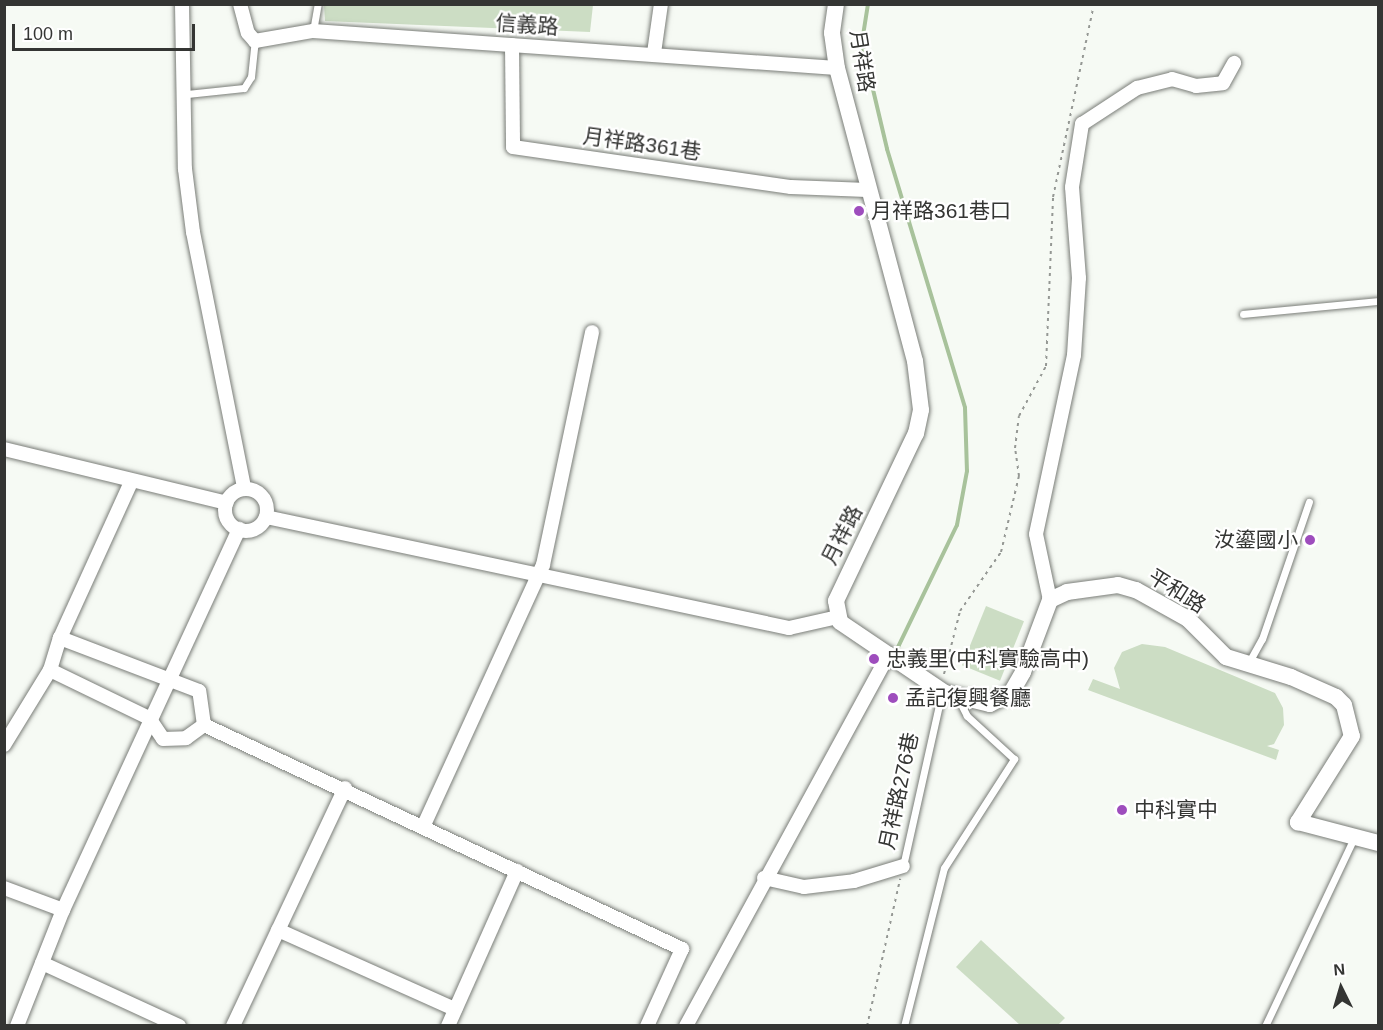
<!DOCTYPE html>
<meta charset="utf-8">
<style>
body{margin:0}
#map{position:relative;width:1383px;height:1030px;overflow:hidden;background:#f6faf4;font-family:Arial,"Noto Sans TC",sans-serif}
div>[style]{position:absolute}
.green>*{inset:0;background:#ccddc4;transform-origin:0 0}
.stream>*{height:4px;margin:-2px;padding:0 2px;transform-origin:2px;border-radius:2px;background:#a8c29b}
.path>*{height:2px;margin-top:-1px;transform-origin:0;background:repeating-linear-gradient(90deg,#959894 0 3px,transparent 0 7.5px)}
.roads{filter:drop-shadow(0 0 2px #7a7d78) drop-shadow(0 0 2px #7a7d78)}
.service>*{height:7px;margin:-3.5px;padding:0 3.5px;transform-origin:3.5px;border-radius:3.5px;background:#fff}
.minor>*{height:14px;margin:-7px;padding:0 7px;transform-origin:7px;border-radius:7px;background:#fff}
.minor>.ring{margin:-7px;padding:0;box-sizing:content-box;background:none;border:14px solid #fff;border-radius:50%}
.tertiary>*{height:16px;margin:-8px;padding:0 8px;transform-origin:8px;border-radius:8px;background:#fff}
.dots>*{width:16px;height:16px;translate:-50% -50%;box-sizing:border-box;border:3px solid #fff;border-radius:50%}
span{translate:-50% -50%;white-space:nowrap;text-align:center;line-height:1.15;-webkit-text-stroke:4.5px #fff;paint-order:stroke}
.street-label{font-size:21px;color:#343533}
.poi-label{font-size:21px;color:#343533}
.left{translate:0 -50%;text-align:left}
.right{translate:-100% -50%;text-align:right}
.frame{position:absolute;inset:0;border:6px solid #343533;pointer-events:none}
.north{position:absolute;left:1311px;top:958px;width:60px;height:60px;-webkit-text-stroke:4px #fff;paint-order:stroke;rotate:355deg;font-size:16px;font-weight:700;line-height:24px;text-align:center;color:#343533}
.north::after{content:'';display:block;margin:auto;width:21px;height:27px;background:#343533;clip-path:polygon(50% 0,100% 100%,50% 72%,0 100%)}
.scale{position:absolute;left:12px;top:24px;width:183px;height:27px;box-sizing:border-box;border:3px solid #343533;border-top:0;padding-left:8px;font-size:18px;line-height:21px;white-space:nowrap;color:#343533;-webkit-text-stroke:4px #fff;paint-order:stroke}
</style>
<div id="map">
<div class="green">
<div style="clip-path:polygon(324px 5px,324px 4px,593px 5px,590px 32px,325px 21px)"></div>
<div style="left:986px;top:606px;width:41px;height:64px;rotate:22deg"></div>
<div style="clip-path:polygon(1142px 644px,1165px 647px,1275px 693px,1283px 708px,1284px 725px,1274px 744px,1267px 746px,1279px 750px,1276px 760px,1088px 690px,1093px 679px,1120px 689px,1114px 668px,1122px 652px)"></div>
<div style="clip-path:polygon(981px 940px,1065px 1018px,1058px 1025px,1020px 1025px,956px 967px)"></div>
</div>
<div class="stream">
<div style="left:868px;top:4px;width:39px;rotate:99deg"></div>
<div style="left:862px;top:43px;width:109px;rotate:76.7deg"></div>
<div style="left:887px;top:149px;width:270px;rotate:73.2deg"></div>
<div style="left:965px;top:408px;width:63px;rotate:88.2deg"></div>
<div style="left:967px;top:471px;width:55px;rotate:100.5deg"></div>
<div style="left:957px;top:525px;width:142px;rotate:115.8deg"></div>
</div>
<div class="path">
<div style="left:944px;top:674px;width:65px;rotate:-75.7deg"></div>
<div style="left:960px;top:611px;width:72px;rotate:-55.2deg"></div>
<div style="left:1001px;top:552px;width:78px;rotate:-76.7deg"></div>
<div style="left:1019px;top:476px;width:28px;rotate:-98deg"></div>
<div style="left:1015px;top:448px;width:32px;rotate:-83deg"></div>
<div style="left:1019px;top:416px;width:57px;rotate:-61.6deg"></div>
<div style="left:1046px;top:366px;width:169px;rotate:-87.6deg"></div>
<div style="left:1053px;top:197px;width:197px;rotate:-78deg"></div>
<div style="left:867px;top:1026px;width:151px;rotate:-77.3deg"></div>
</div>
<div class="roads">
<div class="service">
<div style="left:313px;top:31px;width:27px;rotate:-80deg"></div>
<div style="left:187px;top:94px;width:57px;rotate:-6deg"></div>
<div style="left:244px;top:88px;width:13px;rotate:-58deg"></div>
<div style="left:251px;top:77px;width:36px;rotate:-84deg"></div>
<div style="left:1243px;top:314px;width:136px;rotate:-5.5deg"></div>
<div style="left:1249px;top:662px;width:26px;rotate:-61deg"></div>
<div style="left:1262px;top:639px;width:145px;rotate:-71.1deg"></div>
<div style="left:903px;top:866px;width:179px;rotate:-77.4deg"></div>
<div style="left:904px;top:1026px;width:163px;rotate:-75.8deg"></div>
<div style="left:944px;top:868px;width:130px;rotate:-57.3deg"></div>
<div style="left:1014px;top:759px;width:64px;rotate:-137.5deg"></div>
<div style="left:967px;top:716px;width:20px;rotate:-117deg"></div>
<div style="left:1265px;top:1026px;width:210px;rotate:-64.7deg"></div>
</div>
<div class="minor">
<div style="left:182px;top:4px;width:165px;rotate:89deg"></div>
<div style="left:185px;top:169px;width:64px;rotate:82.8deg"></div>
<div style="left:193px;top:232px;width:261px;rotate:78.7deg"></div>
<div style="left:240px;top:4px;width:30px;rotate:75deg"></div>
<div style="left:248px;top:33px;width:11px;rotate:49deg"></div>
<div style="left:255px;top:41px;width:59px;rotate:-9.8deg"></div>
<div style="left:313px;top:31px;width:525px;rotate:4.04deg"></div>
<div style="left:512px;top:45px;width:102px;rotate:89.4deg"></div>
<div style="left:513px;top:147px;width:281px;rotate:8.2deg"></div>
<div style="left:791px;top:187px;width:76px;rotate:2.3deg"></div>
<div style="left:654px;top:53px;width:49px;rotate:-81.9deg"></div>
<div style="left:4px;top:449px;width:229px;rotate:13.6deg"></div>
<div class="ring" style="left:225px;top:489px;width:28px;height:28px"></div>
<div style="left:266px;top:517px;width:535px;rotate:11.98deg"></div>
<div style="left:789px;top:628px;width:50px;rotate:-12.7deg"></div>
<div style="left:1050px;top:600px;width:67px;rotate:-102deg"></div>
<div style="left:1036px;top:534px;width:183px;rotate:-78deg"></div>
<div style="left:1074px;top:355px;width:77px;rotate:-86.3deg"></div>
<div style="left:1079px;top:278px;width:91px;rotate:-94.4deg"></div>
<div style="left:1072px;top:187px;width:64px;rotate:-81deg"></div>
<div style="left:1082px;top:124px;width:66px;rotate:-33.2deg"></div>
<div style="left:1137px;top:88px;width:36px;rotate:-14deg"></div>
<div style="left:1172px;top:79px;width:25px;rotate:16deg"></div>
<div style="left:1196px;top:86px;width:27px;rotate:-6deg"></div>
<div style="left:1223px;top:83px;width:23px;rotate:-61deg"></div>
<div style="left:50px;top:670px;width:110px;rotate:25.9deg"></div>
<div style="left:149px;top:718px;width:25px;rotate:56deg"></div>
<div style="left:163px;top:739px;width:23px;rotate:-2deg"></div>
<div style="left:186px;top:738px;width:22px;rotate:-36deg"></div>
<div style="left:204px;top:725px;width:34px;rotate:-98deg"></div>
<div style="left:199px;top:691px;width:149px;rotate:-159.1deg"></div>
<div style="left:204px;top:725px;width:528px;rotate:25.11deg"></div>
<div style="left:682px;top:949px;width:85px;rotate:114.4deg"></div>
<div style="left:4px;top:745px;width:88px;rotate:-58.5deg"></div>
<div style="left:50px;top:670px;width:34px;rotate:-73deg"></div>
<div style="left:60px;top:638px;width:171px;rotate:-65.5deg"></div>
<div style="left:423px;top:827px;width:288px;rotate:-65.4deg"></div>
<div style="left:543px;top:565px;width:238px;rotate:-78.1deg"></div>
<div style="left:764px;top:878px;width:41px;rotate:12.7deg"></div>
<div style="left:804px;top:887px;width:50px;rotate:-6.8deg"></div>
<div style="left:854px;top:881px;width:51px;rotate:-17deg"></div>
<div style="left:4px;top:888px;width:63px;rotate:20.4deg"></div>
<div style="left:278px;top:930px;width:194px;rotate:24.1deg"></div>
<div style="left:42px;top:963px;width:151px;rotate:24.7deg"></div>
<div style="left:17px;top:1026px;width:125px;rotate:-68.4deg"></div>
<div style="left:63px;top:910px;width:420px;rotate:-65.2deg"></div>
<div style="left:233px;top:1026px;width:263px;rotate:-64.8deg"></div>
<div style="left:448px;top:1026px;width:170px;rotate:-66deg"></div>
<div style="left:686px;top:1026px;width:424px;rotate:-61.4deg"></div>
</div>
<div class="tertiary">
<div style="left:836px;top:4px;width:29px;rotate:98deg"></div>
<div style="left:832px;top:33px;width:35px;rotate:82deg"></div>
<div style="left:837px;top:68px;width:303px;rotate:75.1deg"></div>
<div style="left:915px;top:361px;width:49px;rotate:83deg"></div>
<div style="left:921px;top:410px;width:24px;rotate:102deg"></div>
<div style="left:916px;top:433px;width:186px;rotate:115.5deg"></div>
<div style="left:836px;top:601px;width:21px;rotate:79deg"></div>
<div style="left:840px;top:622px;width:127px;rotate:34.1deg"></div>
<div style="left:945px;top:693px;width:46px;rotate:13.7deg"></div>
<div style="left:990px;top:704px;width:24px;rotate:-28deg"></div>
<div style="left:1011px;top:693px;width:24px;rotate:-60deg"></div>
<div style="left:1023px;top:672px;width:77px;rotate:-69.4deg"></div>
<div style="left:1050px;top:600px;width:19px;rotate:-25deg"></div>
<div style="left:1067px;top:592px;width:51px;rotate:-7.8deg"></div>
<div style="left:1118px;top:585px;width:19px;rotate:16deg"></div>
<div style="left:1136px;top:590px;width:60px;rotate:29.1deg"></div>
<div style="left:1188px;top:619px;width:54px;rotate:45deg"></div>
<div style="left:1226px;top:657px;width:68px;rotate:17.1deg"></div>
<div style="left:1291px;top:677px;width:49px;rotate:24deg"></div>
<div style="left:1336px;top:697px;width:11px;rotate:45deg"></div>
<div style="left:1344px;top:705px;width:32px;rotate:76deg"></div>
<div style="left:1352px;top:736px;width:102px;rotate:122.1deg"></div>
<div style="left:1298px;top:822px;width:83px;rotate:14.7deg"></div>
</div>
</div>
<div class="dots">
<div style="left:859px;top:211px;background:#9e4dbd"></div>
<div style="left:1310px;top:540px;background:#9e4dbd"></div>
<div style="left:874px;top:659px;background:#9e4dbd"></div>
<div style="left:893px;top:698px;background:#9e4dbd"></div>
<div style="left:1122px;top:810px;background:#9e4dbd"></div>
</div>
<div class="street-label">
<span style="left:527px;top:25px;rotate:4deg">信義路</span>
<span style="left:862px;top:61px;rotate:81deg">月祥路</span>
<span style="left:642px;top:144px;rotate:8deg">月祥路361巷</span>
<span style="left:842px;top:535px;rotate:-63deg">月祥路</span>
<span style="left:1177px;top:591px;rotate:32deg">平和路</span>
<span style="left:899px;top:791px;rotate:-78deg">月祥路276巷</span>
</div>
<div class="poi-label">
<span class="left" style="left:871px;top:211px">月祥路361巷口</span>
<span class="right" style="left:1298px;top:540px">汝鎏國小</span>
<span class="left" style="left:886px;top:659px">忠義里(中科實驗高中)</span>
<span class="left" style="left:905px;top:698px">孟記復興餐廳</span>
<span class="left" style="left:1134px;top:810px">中科實中</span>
</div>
<div class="frame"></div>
<div class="north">N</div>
<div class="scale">100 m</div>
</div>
